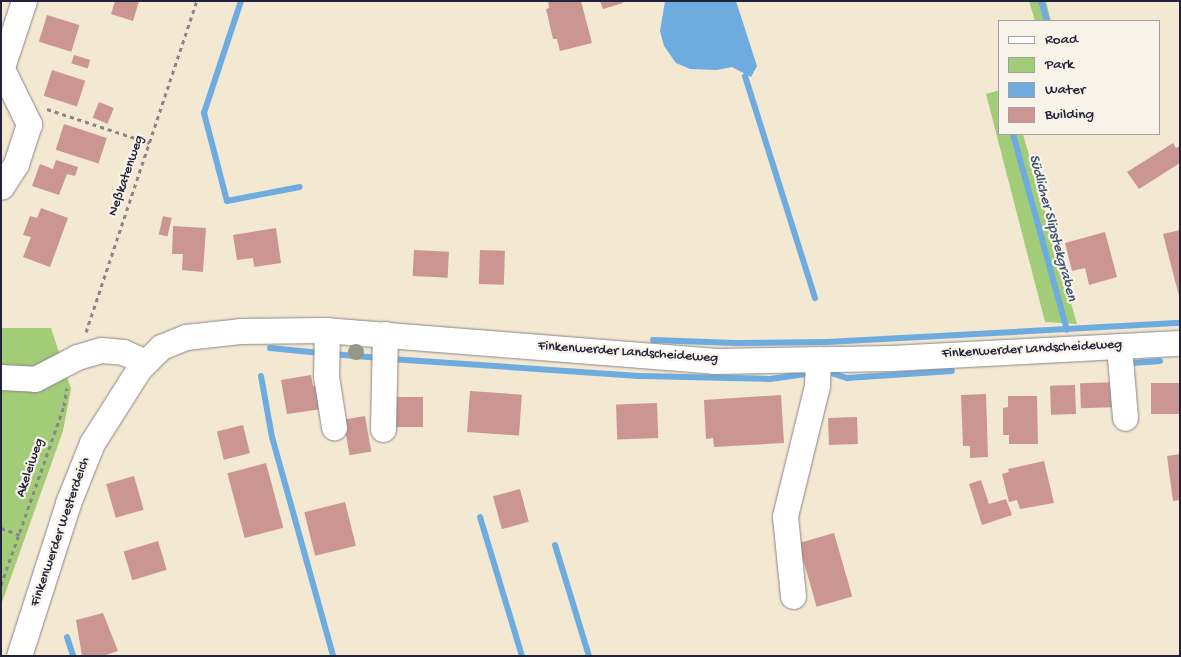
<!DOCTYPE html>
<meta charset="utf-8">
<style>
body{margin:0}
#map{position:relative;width:1181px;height:657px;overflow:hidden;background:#f3e8d2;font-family:"Gochi Hand",sans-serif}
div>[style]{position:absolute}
.green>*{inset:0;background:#a2cc78}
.water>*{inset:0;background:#6eace0}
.stream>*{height:6px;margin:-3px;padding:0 3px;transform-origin:3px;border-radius:3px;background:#6eace0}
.building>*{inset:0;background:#cb9692;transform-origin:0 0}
.path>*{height:3px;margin-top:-1.5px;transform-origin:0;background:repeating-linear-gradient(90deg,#8a8586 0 4px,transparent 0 8px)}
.roads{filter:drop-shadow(0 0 1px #8a8586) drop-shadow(0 0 1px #8a8586)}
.minor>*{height:25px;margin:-12.5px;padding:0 12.5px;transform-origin:12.5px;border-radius:12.5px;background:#fff}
.trees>*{width:16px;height:16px;margin:-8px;border-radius:50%;background:#959789}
span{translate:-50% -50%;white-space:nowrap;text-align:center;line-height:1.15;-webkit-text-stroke:4.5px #f7f3e8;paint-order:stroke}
.street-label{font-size:14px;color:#22223b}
.water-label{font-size:15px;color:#3d5275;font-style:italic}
.frame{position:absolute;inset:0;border:2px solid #22223b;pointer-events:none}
.legend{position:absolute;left:998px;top:20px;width:162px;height:115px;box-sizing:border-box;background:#f7f3e8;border:1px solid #a29fa3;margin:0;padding:6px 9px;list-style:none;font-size:15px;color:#22223b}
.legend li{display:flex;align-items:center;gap:10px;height:25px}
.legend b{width:25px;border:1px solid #a29fa3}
</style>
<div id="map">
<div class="green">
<div style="clip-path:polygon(1029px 1px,1046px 1px,1051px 21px,1035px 21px)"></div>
<div style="clip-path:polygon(1000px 90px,1000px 134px,1023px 134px,1077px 324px,1045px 322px,986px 94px)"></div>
<div style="clip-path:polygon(1px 328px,51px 328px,71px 389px,63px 431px,1px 605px)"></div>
</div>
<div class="water">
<div style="clip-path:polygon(665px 1px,736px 1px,757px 66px,751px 77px,732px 67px,717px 70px,690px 69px,676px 63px,664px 46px,660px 31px)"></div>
</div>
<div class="stream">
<div style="left:241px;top:1px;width:118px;rotate:108.3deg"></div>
<div style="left:204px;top:113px;width:91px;rotate:75.4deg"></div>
<div style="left:227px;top:201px;width:74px;rotate:-10.9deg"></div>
<div style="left:1041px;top:1px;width:21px;rotate:73deg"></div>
<div style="left:745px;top:76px;width:233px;rotate:72.5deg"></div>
<div style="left:1013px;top:134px;width:203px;rotate:74.6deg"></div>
<div style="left:653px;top:340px;width:83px;rotate:2.1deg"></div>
<div style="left:736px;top:343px;width:91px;rotate:-0.6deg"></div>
<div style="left:827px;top:342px;width:354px;rotate:-3.1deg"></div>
<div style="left:270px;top:348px;width:51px;rotate:5.6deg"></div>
<div style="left:331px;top:354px;width:50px;rotate:4.6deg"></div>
<div style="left:391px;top:359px;width:252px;rotate:3.9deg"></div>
<div style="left:642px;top:376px;width:128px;rotate:1.3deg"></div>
<div style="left:770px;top:379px;width:36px;rotate:-8deg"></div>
<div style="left:1132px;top:363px;width:28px;rotate:-4deg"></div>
<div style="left:834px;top:374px;width:14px;rotate:17deg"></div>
<div style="left:847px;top:378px;width:105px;rotate:-3.8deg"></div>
<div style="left:261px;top:376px;width:62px;rotate:79.8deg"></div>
<div style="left:272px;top:437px;width:227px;rotate:74.4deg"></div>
<div style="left:480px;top:517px;width:145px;rotate:73.2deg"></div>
<div style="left:555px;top:545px;width:116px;rotate:73deg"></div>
<div style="left:67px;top:637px;width:20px;rotate:72deg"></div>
</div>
<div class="building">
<div style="clip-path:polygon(115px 1px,139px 1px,133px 21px,111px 14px)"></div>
<div style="clip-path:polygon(548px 1px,581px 1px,592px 43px,560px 51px,557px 39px,553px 39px,546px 9px,549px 8px)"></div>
<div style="clip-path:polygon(600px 1px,622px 1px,623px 3px,603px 9px)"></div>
<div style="left:47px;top:15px;width:34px;height:28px;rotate:17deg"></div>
<div style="left:74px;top:55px;width:17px;height:9px;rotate:17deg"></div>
<div style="left:52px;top:70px;width:35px;height:27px;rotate:18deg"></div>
<div style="left:99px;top:102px;width:16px;height:17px;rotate:22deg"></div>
<div style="left:64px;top:124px;width:45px;height:27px;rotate:18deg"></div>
<div style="clip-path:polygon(1173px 143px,1176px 148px,1180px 146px,1180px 163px,1139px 189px,1127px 172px)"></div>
<div style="clip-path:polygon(56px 160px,78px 167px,75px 176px,67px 174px,59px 195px,32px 186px,40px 164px,53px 169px)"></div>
<div style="clip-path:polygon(41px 208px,68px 218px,50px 267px,23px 257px,31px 237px,23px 235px,30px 216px,37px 218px)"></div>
<div style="left:163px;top:216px;width:9px;height:19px;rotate:13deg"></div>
<div style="clip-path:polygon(173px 226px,206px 228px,203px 272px,182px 270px,183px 254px,172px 254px)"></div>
<div style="clip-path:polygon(276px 228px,281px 263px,254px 267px,253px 258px,237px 260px,233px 235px)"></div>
<div style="clip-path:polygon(1180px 230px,1180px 296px,1179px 296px,1163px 234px)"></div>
<div style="clip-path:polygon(1105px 232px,1117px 277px,1089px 285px,1085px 268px,1072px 271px,1065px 243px)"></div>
<div style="left:414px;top:250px;width:35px;height:26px;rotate:3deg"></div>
<div style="left:480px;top:250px;width:25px;height:34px;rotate:2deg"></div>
<div style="clip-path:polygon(311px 375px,313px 386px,318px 385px,322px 409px,287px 414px,281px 380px)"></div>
<div style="left:1119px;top:382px;width:25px;height:39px;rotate:88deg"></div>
<div style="left:1180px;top:383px;width:31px;height:29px;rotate:90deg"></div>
<div style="left:1075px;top:385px;width:29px;height:25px;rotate:88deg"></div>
<div style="left:470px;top:391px;width:52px;height:41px;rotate:4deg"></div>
<div style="clip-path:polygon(986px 394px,988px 457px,970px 458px,970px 446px,963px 446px,961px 395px)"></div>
<div style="clip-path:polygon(781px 395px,784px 443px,714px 447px,713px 438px,706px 439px,704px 400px)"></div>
<div style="clip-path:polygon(1008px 396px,1037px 396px,1038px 444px,1009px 444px,1009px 435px,1003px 435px,1003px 408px,1008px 407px)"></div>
<div style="left:423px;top:397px;width:30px;height:35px;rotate:90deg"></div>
<div style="left:657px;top:403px;width:35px;height:41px;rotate:88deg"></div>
<div style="left:365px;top:416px;width:36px;height:22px;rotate:80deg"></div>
<div style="left:857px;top:417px;width:27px;height:29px;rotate:88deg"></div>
<div style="left:243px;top:425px;width:29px;height:27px;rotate:76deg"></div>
<div style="clip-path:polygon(1180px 454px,1180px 500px,1173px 501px,1167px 456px)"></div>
<div style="clip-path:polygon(1044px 461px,1054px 503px,1020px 509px,1017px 500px,1009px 502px,1002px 474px,1009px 472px,1008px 469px)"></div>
<div style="left:266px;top:463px;width:67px;height:40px;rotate:75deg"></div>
<div style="left:134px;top:476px;width:35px;height:29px;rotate:74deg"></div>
<div style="clip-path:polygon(981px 480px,989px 504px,1006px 499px,1012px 515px,982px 525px,969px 484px)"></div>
<div style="left:520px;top:489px;width:34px;height:28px;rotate:75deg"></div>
<div style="left:345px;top:502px;width:45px;height:42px;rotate:76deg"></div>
<div style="left:834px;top:533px;width:66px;height:37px;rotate:74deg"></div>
<div style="left:158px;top:541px;width:30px;height:36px;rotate:73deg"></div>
<div style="clip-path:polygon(103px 613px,118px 651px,103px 656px,82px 656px,76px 620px)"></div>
</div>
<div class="path">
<div style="left:47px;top:109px;width:108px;rotate:18.3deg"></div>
<div style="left:86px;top:332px;width:349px;rotate:-71.5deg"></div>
<div style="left:1px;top:528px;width:20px;rotate:20deg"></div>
<div style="left:1px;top:585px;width:190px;rotate:-70.6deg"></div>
<div style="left:64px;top:406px;width:18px;rotate:-81deg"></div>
</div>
<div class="roads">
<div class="minor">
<div style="left:1px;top:67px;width:64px;rotate:63.8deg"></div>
<div style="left:29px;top:124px;width:42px;rotate:108deg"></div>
<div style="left:16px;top:164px;width:27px;rotate:123deg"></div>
<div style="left:2px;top:67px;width:70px;rotate:-71.6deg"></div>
<div style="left:327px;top:330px;width:46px;rotate:91.2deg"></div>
<div style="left:326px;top:376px;width:52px;rotate:81.1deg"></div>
<div style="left:1119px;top:346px;width:72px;rotate:85.2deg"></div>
<div style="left:1px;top:377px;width:34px;rotate:3deg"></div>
<div style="left:35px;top:379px;width:47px;rotate:-27.6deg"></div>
<div style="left:77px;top:357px;width:25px;rotate:-16deg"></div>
<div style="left:101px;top:350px;width:22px;rotate:5deg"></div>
<div style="left:123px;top:352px;width:24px;rotate:24deg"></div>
<div style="left:383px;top:429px;width:95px;rotate:-88.8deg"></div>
<div style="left:793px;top:596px;width:80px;rotate:-95.7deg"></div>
<div style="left:785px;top:516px;width:134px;rotate:-76.2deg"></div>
<div style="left:817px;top:386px;width:26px;rotate:-88deg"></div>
<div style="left:19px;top:656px;width:161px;rotate:-72.2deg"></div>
<div style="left:68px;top:503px;width:65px;rotate:-68.2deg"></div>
<div style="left:92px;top:443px;width:88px;rotate:-57.6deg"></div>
<div style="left:139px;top:369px;width:31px;rotate:-45deg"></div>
<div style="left:161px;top:347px;width:27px;rotate:-22deg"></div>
<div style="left:186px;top:337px;width:54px;rotate:-6.3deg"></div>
<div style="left:240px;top:331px;width:84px;rotate:-0.7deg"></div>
<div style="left:324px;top:330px;width:391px;rotate:4.5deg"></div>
<div style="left:714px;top:361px;width:177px;rotate:-1deg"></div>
<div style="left:891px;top:358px;width:289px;rotate:-3deg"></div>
</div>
</div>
<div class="trees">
<div style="left:356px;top:352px"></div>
</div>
<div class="street-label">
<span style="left:127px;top:176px;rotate:-71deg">Neßkatenweg</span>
<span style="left:1032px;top:350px;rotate:-3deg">Finkenwerder Landscheideweg</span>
<span style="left:628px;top:353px;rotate:4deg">Finkenwerder Landscheideweg</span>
<span style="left:31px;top:468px;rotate:-71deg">Akeleiweg</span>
<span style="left:61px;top:532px;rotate:-71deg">Finkenwerder Westerdeich</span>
</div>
<div class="water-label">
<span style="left:1052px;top:228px;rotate:75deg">Südlicher Slipstekgraben</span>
</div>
<div class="frame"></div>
<ul class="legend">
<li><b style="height:6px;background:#fff"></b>Road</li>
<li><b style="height:14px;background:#a2cc78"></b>Park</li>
<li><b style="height:14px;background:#6eace0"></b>Water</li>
<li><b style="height:14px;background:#cb9692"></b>Building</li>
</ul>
</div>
